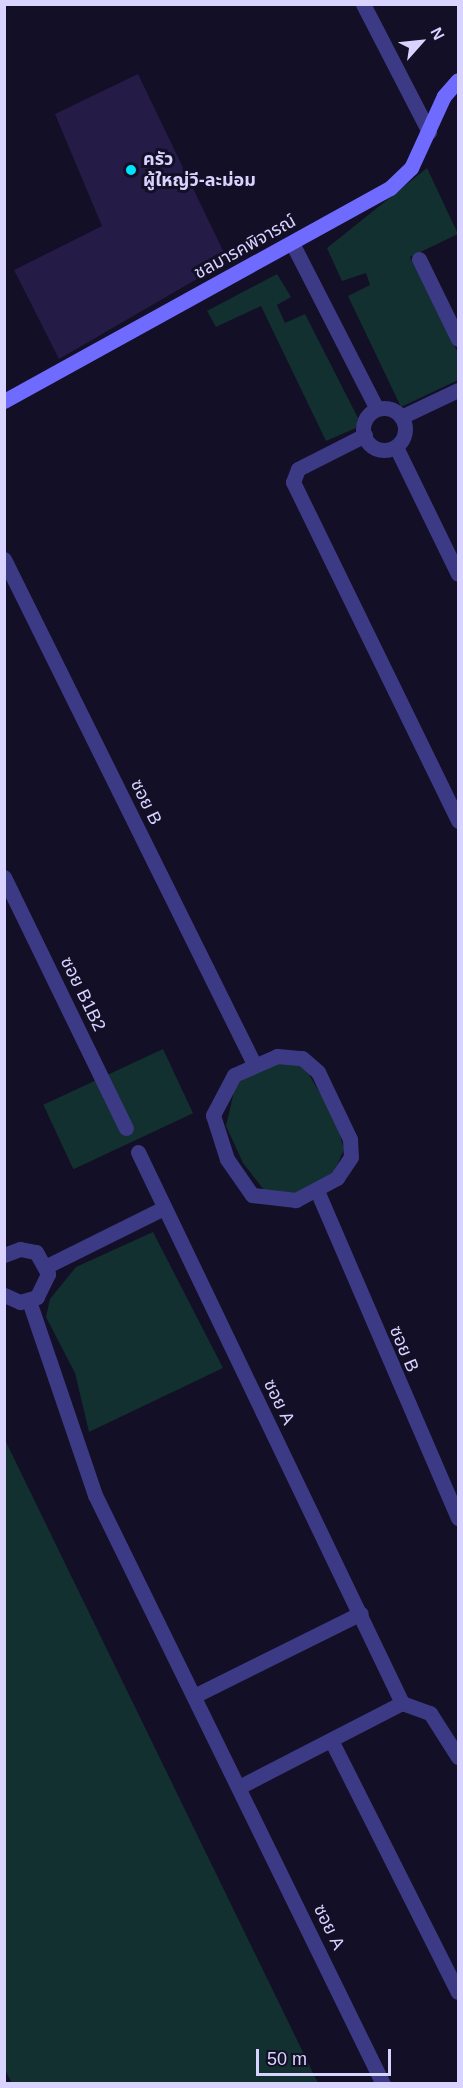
<!DOCTYPE html>
<meta charset="utf-8">
<style>
body{margin:0}
#map{position:relative;width:463px;height:2088px;overflow:hidden;background:#130f26;font-family:Helvetica,"Noto Sans Thai",sans-serif}
div>[style]{position:absolute}
.green>*{inset:0;background:#12302f;transform-origin:0 0}
.building>*{inset:0;background:#241b47}
.street>*{height:15px;margin:-7.5px;padding:0 7.5px;transform-origin:7.5px;border-radius:7.5px;background:#3d3a85}
.street>.ring{margin:-7.5px;padding:0;box-sizing:content-box;background:none;border:15px solid #3d3a85;border-radius:50%}
.secondary>*{height:15px;margin:-7.5px;padding:0 7.5px;transform-origin:7.5px;border-radius:7.5px;background:#6f6bff}
.dots>*{width:16px;height:16px;translate:-50% -50%;box-sizing:border-box;border:3px solid #130f26;border-radius:50%}
span{translate:-50% -50%;white-space:nowrap;text-align:center;line-height:1.15;-webkit-text-stroke:6px #130f26;paint-order:stroke}
.poi-label{font-size:18px;color:#d9d4ff;font-weight:700}
.left{translate:0 -50%;text-align:left}
.street-label{font-size:18px;color:#d9d4ff}
.frame{position:absolute;inset:0;border:6px solid #d9d4ff;pointer-events:none}
.north{position:absolute;left:391px;top:12px;width:60px;height:60px;-webkit-text-stroke:4px #130f26;paint-order:stroke;rotate:63deg;font-size:16px;font-weight:700;line-height:24px;text-align:center;color:#d9d4ff}
.north::after{content:'';display:block;margin:auto;width:21px;height:27px;background:#d9d4ff;clip-path:polygon(50% 0,100% 100%,50% 72%,0 100%)}
.scale{position:absolute;left:256px;top:2049px;width:135px;height:27px;box-sizing:border-box;border:3px solid #d9d4ff;border-top:0;padding-left:8px;font-size:18px;line-height:21px;white-space:nowrap;color:#d9d4ff;-webkit-text-stroke:4px #130f26;paint-order:stroke}
</style>
<div id="map">
<div class="green">
<div style="clip-path:polygon(427px 168px,458px 234px,410px 257px,458px 353px,458px 380px,401px 407px,348px 296px,370px 285px,366px 273px,342px 281px,327px 248px)"></div>
<div style="clip-path:polygon(277px 274px,291px 297px,277px 305px,285px 323px,305px 314px,358px 418px,356px 428px,326px 441px,261px 306px,216px 327px,207px 311px)"></div>
<div style="left:163px;top:1049px;width:71px;height:132px;rotate:65deg"></div>
<div style="clip-path:polygon(270px 1061px,302px 1063px,335px 1118px,344px 1149px,332px 1177px,287px 1197px,264px 1190px,243px 1163px,226px 1126px,235px 1087px,248px 1069px)"></div>
<div style="clip-path:polygon(153px 1232px,223px 1368px,89px 1432px,75px 1373px,46px 1317px,50px 1299px,76px 1267px)"></div>
<div style="clip-path:polygon(5px 1440px,318px 2083px,12px 2083px,4px 2068px)"></div>
</div>
<div class="building">
<div style="clip-path:polygon(138px 74px,228px 261px,59px 359px,14px 270px,102px 226px,55px 114px)"></div>
</div>
<div class="street">
<div style="left:363px;top:4px;width:144px;rotate:62.7deg"></div>
<div style="left:292px;top:243px;width:186px;rotate:62.9deg"></div>
<div style="left:419px;top:259px;width:89px;rotate:64deg"></div>
<div class="ring" style="left:363px;top:408px;width:27px;height:27px"></div>
<div style="left:401px;top:417px;width:63px;rotate:-25.3deg"></div>
<div style="left:365px;top:435px;width:75px;rotate:153.1deg"></div>
<div style="left:298px;top:469px;width:14px;rotate:111deg"></div>
<div style="left:293px;top:482px;width:377px;rotate:64deg"></div>
<div style="left:396px;top:447px;width:141px;rotate:64deg"></div>
<div style="left:4px;top:559px;width:561px;rotate:63.66deg"></div>
<div style="left:4px;top:877px;width:279px;rotate:64.1deg"></div>
<div style="left:277px;top:1056px;width:25px;rotate:5deg"></div>
<div style="left:302px;top:1058px;width:21px;rotate:41deg"></div>
<div style="left:318px;top:1072px;width:74px;rotate:64.5deg"></div>
<div style="left:350px;top:1139px;width:18px;rotate:87deg"></div>
<div style="left:351px;top:1157px;width:25px;rotate:124deg"></div>
<div style="left:337px;top:1178px;width:47px;rotate:151.8deg"></div>
<div style="left:296px;top:1200px;width:44px;rotate:-173.5deg"></div>
<div style="left:252px;top:1195px;width:44px;rotate:-124.8deg"></div>
<div style="left:227px;top:1159px;width:46px;rotate:-107.7deg"></div>
<div style="left:213px;top:1115px;width:45px;rotate:-62.3deg"></div>
<div style="left:234px;top:1075px;width:47px;rotate:-23.8deg"></div>
<div style="left:138px;top:1152px;width:611px;rotate:64.4deg"></div>
<div style="left:402px;top:1703px;width:30px;rotate:20deg"></div>
<div style="left:430px;top:1713px;width:52px;rotate:57.5deg"></div>
<div style="left:318px;top:1193px;width:354px;rotate:66.7deg"></div>
<div style="left:4px;top:1255px;width:17px;rotate:-21deg"></div>
<div style="left:20px;top:1249px;width:16px;rotate:11deg"></div>
<div style="left:36px;top:1252px;width:25px;rotate:61deg"></div>
<div style="left:48px;top:1274px;width:25px;rotate:116deg"></div>
<div style="left:37px;top:1297px;width:18px;rotate:164deg"></div>
<div style="left:20px;top:1302px;width:17px;rotate:-156deg"></div>
<div style="left:47px;top:1266px;width:128px;rotate:-26.4deg"></div>
<div style="left:29px;top:1301px;width:205px;rotate:71.2deg"></div>
<div style="left:95px;top:1495px;width:656px;rotate:63.94deg"></div>
<div style="left:194px;top:1696px;width:186px;rotate:-26.4deg"></div>
<div style="left:331px;top:1740px;width:282px;rotate:63.3deg"></div>
<div style="left:239px;top:1787px;width:183px;rotate:-27.3deg"></div>
</div>
<div class="secondary">
<div style="left:4px;top:401px;width:441px;rotate:-28.9deg"></div>
<div style="left:390px;top:188px;width:29px;rotate:-44deg"></div>
<div style="left:411px;top:168px;width:79px;rotate:-65.4deg"></div>
<div style="left:444px;top:96px;width:21px;rotate:-49deg"></div>
</div>
<div class="dots">
<div style="left:131px;top:170px;background:#00e5ff"></div>
</div>
<div class="poi-label">
<span class="left" style="left:143px;top:170px">ครัว<br>ผู้ใหญ่วี-ละม่อม</span>
</div>
<div class="street-label">
<span style="left:245px;top:247px;rotate:-29deg">ชลมารคพิจารณ์</span>
<span style="left:146px;top:802px;rotate:64deg">ซอย B</span>
<span style="left:83px;top:994px;rotate:64deg">ซอย B1B2</span>
<span style="left:404px;top:1349px;rotate:67deg">ซอย B</span>
<span style="left:279px;top:1402px;rotate:64deg">ซอย A</span>
<span style="left:329px;top:1927px;rotate:64deg">ซอย A</span>
</div>
<div class="frame"></div>
<div class="north">N</div>
<div class="scale">50 m</div>
</div>
